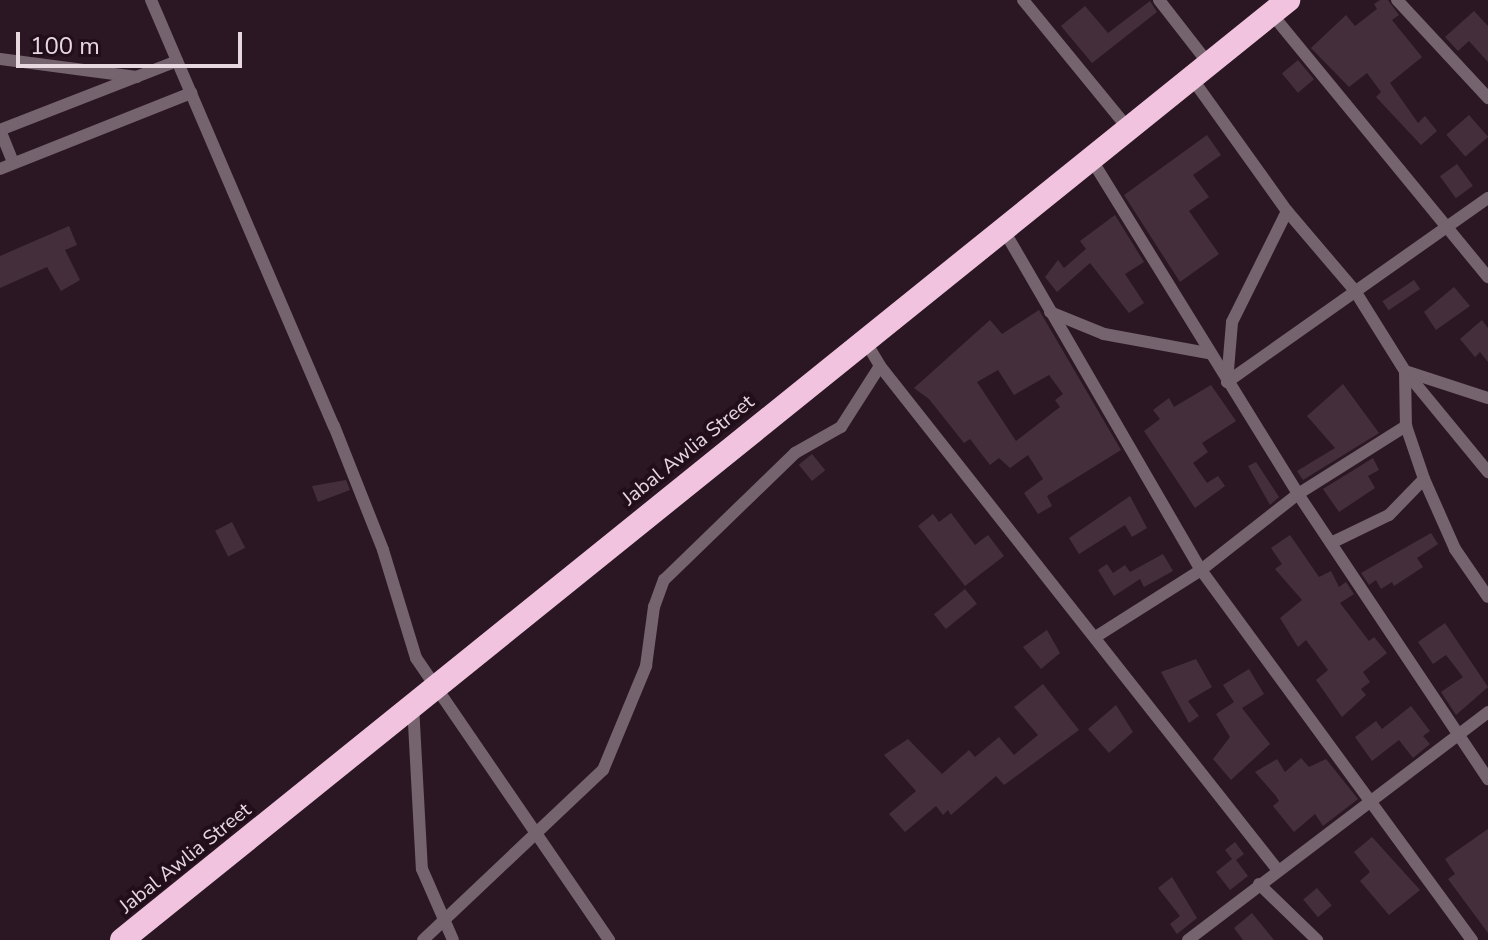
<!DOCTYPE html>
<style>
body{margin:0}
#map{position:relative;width:1488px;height:940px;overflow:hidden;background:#2b1724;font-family:"Nunito Sans",sans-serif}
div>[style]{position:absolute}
.building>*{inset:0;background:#442e3c;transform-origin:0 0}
.street>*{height:12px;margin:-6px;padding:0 6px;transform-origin:6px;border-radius:6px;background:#75636e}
.highway>*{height:24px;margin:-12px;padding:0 12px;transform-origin:12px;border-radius:12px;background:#f1c3de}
span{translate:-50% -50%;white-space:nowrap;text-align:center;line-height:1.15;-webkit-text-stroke:8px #210e1a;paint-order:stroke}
.street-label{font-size:20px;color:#e7d8e0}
.scale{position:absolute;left:16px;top:32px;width:226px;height:36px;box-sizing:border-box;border:4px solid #e7d8e0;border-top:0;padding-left:10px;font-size:24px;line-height:28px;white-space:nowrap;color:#e7d8e0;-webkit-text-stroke:6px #210e1a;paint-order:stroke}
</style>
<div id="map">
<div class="building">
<div style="clip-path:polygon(1380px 0,1388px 0,1399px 15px,1392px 20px,1422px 57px,1390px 83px,1418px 123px,1425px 116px,1437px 131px,1421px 145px,1376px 97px,1381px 92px,1367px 73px,1349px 87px,1311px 48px,1346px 15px,1355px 26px,1377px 9px,1374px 4px)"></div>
<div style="clip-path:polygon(1150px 1px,1157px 12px,1092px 63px,1061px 26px,1085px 6px,1108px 33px)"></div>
<div style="clip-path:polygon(1474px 11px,1488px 26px,1488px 62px,1469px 41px,1458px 51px,1445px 37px)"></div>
<div style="left:1298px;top:60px;width:25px;height:21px;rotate:50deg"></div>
<div style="left:1469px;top:115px;width:29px;height:30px;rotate:49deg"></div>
<div style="clip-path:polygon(1207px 135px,1221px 155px,1193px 175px,1209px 197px,1189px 211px,1219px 254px,1180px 282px,1124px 195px)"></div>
<div style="left:1457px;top:164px;width:27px;height:21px;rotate:54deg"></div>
<div style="clip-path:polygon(1115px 215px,1144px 262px,1125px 274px,1144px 303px,1129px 313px,1090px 263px,1057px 292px,1045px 277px,1058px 260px,1064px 268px,1086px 249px,1080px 241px)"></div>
<div style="clip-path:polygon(69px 226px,77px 245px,65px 250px,80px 280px,61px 291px,47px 267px,0 288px,0 256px)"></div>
<div style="left:1414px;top:280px;width:11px;height:38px;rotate:56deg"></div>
<div style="clip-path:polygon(1454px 287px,1470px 306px,1436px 330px,1424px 312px)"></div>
<div style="clip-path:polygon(evenodd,1039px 310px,1121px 450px,1047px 496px,1052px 506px,1038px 514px,1024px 493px,1043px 479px,1028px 455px,1010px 468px,999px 458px,990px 465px,970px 439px,964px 443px,929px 399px,914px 388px,990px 320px,1002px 334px,1039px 310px,998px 370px,1014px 395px,1049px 375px,1063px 394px,1055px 400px,1060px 407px,1016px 441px,977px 382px,998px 370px)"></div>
<div style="clip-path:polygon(1482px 320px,1488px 328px,1488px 362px,1480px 352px,1475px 357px,1460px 339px)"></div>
<div style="clip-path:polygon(1343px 384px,1379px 433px,1303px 480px,1297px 471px,1335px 448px,1307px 416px)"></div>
<div style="clip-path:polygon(1211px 385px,1236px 421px,1202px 443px,1208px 452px,1193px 463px,1207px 483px,1218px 476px,1225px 486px,1195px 508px,1144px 431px,1160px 419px,1153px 410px,1169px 398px,1174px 407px)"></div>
<div style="left:812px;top:454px;width:21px;height:17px;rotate:51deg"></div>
<div style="clip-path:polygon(1373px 458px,1379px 470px,1368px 476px,1375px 488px,1339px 512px,1323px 489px)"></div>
<div style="clip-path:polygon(1256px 462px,1279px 497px,1270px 505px,1248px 466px)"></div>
<div style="clip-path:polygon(346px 480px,350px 490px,318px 502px,312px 486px)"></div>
<div style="clip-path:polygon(1130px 496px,1147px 528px,1132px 537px,1125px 525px,1079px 554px,1069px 538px)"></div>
<div style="clip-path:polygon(951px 513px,975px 545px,988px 535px,1004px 556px,965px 586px,918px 526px,933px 514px,939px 522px)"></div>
<div style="left:232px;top:522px;width:29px;height:19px;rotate:63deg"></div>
<div style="clip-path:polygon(1431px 533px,1438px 544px,1417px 558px,1423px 567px,1394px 586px,1392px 582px,1381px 589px,1376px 580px,1369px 585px,1361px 573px)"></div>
<div style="clip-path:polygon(1290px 535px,1319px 577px,1331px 571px,1339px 587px,1346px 582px,1354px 594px,1340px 603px,1369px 641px,1374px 637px,1387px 653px,1363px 672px,1370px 682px,1361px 689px,1366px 695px,1342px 717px,1316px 680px,1328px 670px,1306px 640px,1298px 647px,1280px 618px,1302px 600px,1275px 569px,1282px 564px,1271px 548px)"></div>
<div style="clip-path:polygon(1163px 554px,1173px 571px,1144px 587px,1140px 579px,1114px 596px,1098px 570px,1107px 564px,1113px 573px,1125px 565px,1130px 572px)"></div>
<div style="left:965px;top:589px;width:19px;height:40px;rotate:51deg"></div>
<div style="clip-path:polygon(1445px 623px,1488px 687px,1456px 715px,1441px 692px,1463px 677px,1446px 655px,1433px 664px,1418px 642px)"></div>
<div style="clip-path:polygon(1047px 630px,1060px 653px,1041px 669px,1023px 647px)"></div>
<div style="clip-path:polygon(1196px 659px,1212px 687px,1188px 701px,1199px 716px,1189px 723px,1161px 672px)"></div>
<div style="clip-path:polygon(1249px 669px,1264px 694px,1242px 708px,1270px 744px,1231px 780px,1213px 759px,1230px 737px,1216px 714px,1234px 702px,1223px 685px)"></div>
<div style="clip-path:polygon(1043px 684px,1079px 730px,1004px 785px,996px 776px,951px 815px,948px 810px,943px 815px,936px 806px,905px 832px,889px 814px,916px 791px,884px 755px,908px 739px,942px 774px,969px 750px,975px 757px,999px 737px,1014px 755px,1038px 735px,1014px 707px)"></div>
<div style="clip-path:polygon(1116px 705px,1133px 732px,1109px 753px,1088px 729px)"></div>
<div style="clip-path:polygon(1411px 706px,1430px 731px,1423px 736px,1430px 744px,1413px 758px,1399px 740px,1372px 761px,1355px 737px,1376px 721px,1382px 729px)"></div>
<div style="clip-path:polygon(1301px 758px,1309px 767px,1326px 759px,1358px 799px,1323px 826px,1315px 814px,1294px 832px,1273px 806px,1279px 801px,1276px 796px,1255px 772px,1277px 759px,1285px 772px)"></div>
<div style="clip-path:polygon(1488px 829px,1488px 933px,1448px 879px,1455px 874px,1445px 859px)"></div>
<div style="clip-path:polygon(1372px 837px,1420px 890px,1389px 915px,1360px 881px,1370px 872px,1354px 852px)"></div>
<div style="clip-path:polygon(1235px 842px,1244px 854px,1236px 860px,1248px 876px,1230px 890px,1216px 872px,1232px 859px,1225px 850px)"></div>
<div style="clip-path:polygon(1172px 877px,1197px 918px,1177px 934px,1170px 924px,1180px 916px,1158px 888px)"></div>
<div style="left:1317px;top:888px;width:23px;height:18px;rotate:50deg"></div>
<div style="clip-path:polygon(1252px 913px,1274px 940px,1243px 940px,1234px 928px)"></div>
</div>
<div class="street">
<div style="left:151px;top:0;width:464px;rotate:66.8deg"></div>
<div style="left:334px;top:426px;width:133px;rotate:68.4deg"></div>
<div style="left:383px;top:550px;width:113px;rotate:73deg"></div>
<div style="left:416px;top:658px;width:342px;rotate:55.6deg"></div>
<div style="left:1023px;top:0;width:164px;rotate:50.7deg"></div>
<div style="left:1159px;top:0;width:80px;rotate:52.1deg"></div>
<div style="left:1397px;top:0;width:134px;rotate:47.1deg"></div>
<div style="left:1271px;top:13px;width:342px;rotate:50.6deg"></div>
<div style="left:0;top:59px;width:138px;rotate:7.5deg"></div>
<div style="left:1191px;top:77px;width:165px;rotate:54.4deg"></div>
<div style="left:1287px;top:211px;width:105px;rotate:49.6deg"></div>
<div style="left:1355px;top:291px;width:94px;rotate:58deg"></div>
<div style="left:1405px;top:371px;width:55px;rotate:89deg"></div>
<div style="left:1406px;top:426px;width:56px;rotate:71.2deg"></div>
<div style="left:1424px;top:479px;width:77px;rotate:66.1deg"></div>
<div style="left:1455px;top:549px;width:58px;rotate:55.5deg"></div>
<div style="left:0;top:130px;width:190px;rotate:-21.3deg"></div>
<div style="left:0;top:130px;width:35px;rotate:68deg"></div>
<div style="left:1090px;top:157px;width:396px;rotate:58.3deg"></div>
<div style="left:1298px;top:494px;width:343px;rotate:56.3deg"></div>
<div style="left:0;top:169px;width:206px;rotate:-21.7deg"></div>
<div style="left:1002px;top:227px;width:397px;rotate:59.9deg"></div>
<div style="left:1201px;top:570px;width:459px;rotate:53.8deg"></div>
<div style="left:1050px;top:312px;width:58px;rotate:22.2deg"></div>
<div style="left:1104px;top:334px;width:106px;rotate:10.4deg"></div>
<div style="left:864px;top:339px;width:31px;rotate:59deg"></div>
<div style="left:880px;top:366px;width:641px;rotate:51.72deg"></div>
<div style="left:1405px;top:371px;width:131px;rotate:50.6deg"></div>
<div style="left:1408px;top:372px;width:84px;rotate:18deg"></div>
<div style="left:1227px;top:382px;width:319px;rotate:-35.2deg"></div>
<div style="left:1227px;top:382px;width:60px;rotate:-85.2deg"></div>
<div style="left:1232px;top:322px;width:124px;rotate:-63.6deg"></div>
<div style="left:1331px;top:543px;width:64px;rotate:-25.8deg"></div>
<div style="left:1389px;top:515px;width:50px;rotate:-45.8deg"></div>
<div style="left:1097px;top:636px;width:123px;rotate:-32.4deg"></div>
<div style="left:1201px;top:570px;width:123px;rotate:-38.1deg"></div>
<div style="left:1298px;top:494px;width:128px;rotate:-32.2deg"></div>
<div style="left:413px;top:705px;width:164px;rotate:86.9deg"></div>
<div style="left:422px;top:869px;width:77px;rotate:66.4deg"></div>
<div style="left:1259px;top:884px;width:81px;rotate:44deg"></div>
<div style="left:423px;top:940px;width:248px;rotate:-43.4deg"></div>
<div style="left:603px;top:770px;width:113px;rotate:-67.5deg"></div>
<div style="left:646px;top:666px;width:60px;rotate:-82.3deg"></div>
<div style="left:654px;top:607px;width:29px;rotate:-70deg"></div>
<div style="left:664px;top:580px;width:182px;rotate:-44.1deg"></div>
<div style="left:795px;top:453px;width:53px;rotate:-29.5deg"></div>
<div style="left:841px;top:427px;width:72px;rotate:-57.4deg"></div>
<div style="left:1188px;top:940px;width:377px;rotate:-37.2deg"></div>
</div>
<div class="highway">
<div style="left:122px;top:940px;width:1498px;rotate:-38.87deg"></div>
</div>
<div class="street-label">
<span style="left:688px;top:450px;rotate:-39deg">Jabal Awlia Street</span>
<span style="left:185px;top:858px;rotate:-39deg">Jabal Awlia Street</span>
</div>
<div class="scale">100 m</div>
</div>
